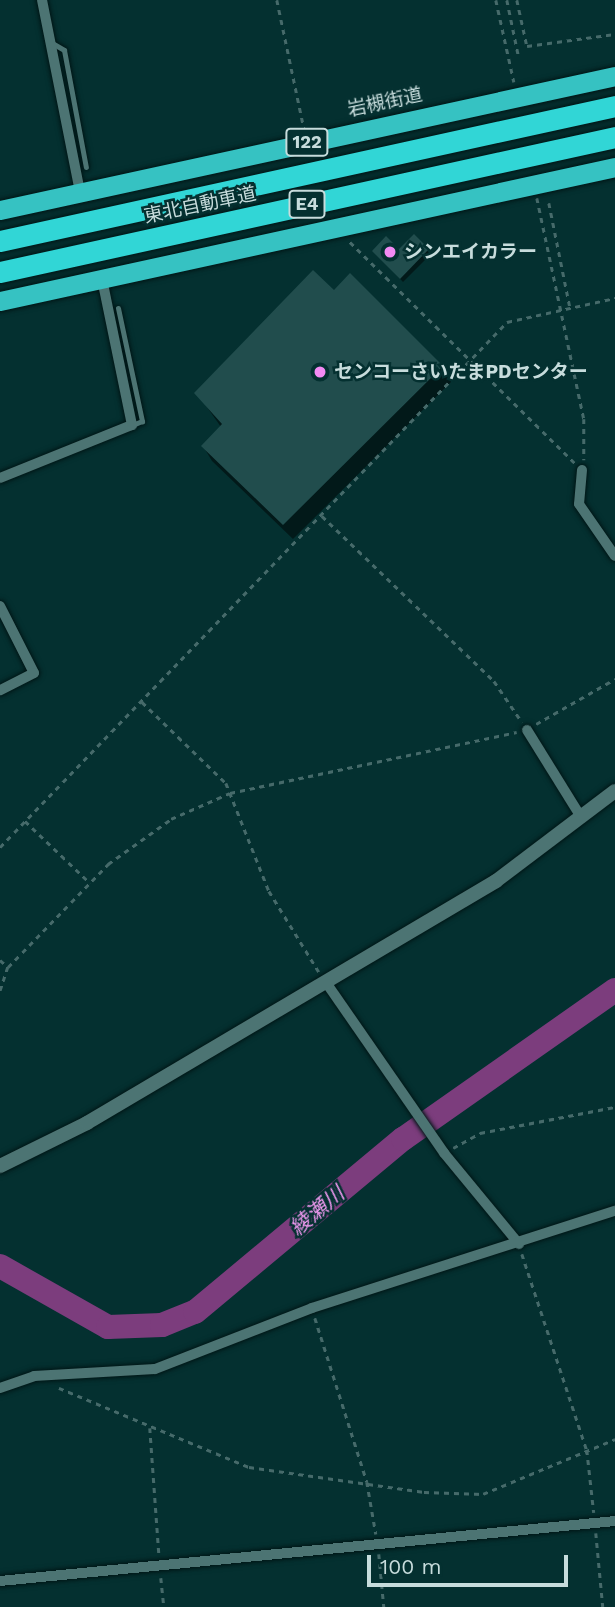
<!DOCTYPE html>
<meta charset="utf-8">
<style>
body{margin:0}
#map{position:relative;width:615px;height:1607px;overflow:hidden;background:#043030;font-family:"Work Sans","Noto Sans JP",sans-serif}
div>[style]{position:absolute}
.shadow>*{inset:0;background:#0007}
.river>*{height:24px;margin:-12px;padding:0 12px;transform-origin:12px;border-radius:12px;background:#7c3d7d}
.building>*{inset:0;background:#214d4d}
.path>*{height:2.5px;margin-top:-1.25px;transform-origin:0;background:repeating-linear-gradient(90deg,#466a6a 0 5px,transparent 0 10px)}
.roads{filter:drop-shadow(0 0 2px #001616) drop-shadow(0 0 2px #001616)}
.service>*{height:5px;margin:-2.5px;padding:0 2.5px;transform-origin:2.5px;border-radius:2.5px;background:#4c7473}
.minor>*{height:10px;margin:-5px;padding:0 5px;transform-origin:5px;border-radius:5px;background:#4c7473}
.tertiary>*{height:14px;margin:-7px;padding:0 7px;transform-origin:7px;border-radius:7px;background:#4c7473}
.trunk>*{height:19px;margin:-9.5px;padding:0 9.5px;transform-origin:9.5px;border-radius:9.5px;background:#36c2c2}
.motorway>*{height:21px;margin:-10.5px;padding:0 10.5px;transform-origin:10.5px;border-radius:10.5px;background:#31d6d6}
.dots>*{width:19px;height:19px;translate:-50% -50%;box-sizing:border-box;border:4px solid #043030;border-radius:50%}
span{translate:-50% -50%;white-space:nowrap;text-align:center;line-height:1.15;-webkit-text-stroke:5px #043030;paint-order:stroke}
.shield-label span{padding:2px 5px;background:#043030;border:2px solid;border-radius:5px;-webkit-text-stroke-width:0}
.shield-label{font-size:18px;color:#c7dcdc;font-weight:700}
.street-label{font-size:19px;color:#c7dcdc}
.poi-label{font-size:19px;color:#c7dcdc;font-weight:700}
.left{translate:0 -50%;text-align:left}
.water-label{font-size:21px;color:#f39bf3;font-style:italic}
.scale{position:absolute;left:367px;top:1555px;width:201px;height:32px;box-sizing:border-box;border:4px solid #c7dcdc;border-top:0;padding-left:9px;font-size:21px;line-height:24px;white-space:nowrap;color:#c7dcdc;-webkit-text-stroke:5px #043030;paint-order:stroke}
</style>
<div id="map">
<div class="shadow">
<div style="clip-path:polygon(427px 250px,430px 255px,403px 282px,374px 251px)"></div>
<div style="clip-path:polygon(334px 293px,442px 367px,451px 382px,293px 539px,212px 461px,203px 446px,221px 427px,197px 393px)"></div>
</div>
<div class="river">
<div style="left:0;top:1266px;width:124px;rotate:29.5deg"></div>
<div style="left:108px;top:1327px;width:54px;rotate:-2.1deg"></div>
<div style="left:162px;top:1325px;width:35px;rotate:-22deg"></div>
<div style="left:195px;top:1312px;width:271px;rotate:-39.8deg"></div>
<div style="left:403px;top:1139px;width:259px;rotate:-35.1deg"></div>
</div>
<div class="building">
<div style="clip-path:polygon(414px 234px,429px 249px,400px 279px,372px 251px,386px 236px,399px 249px)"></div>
<div style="clip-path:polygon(313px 270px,334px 290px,350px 273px,443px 366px,283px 525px,201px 446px,222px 424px,194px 393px)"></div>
</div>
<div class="path">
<div style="left:277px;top:0;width:131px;rotate:78.1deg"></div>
<div style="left:496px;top:0;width:84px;rotate:77.6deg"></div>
<div style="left:507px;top:0;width:59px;rotate:78.3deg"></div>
<div style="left:517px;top:0;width:47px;rotate:77.7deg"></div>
<div style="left:527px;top:46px;width:89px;rotate:-7.8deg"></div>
<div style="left:537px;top:198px;width:226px;rotate:78deg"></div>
<div style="left:584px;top:419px;width:41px;rotate:90deg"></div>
<div style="left:549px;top:203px;width:106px;rotate:78.6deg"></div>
<div style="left:350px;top:242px;width:315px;rotate:44.5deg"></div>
<div style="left:322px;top:516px;width:238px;rotate:43.8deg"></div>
<div style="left:494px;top:681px;width:50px;rotate:55.7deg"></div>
<div style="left:142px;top:702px;width:117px;rotate:44deg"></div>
<div style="left:226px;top:783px;width:116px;rotate:68.3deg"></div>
<div style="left:269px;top:891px;width:95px;rotate:58.3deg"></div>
<div style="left:536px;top:724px;width:91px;rotate:-29.7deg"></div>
<div style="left:25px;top:821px;width:90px;rotate:43.6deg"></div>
<div style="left:0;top:847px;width:730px;rotate:-46deg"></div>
<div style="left:507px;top:322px;width:111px;rotate:-12.5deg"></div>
<div style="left:0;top:960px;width:11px;rotate:41deg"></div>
<div style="left:8px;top:967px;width:26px;rotate:108deg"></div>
<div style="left:8px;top:967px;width:144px;rotate:-45.8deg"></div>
<div style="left:108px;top:864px;width:77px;rotate:-35.5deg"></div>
<div style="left:171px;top:819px;width:64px;rotate:-23.8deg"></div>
<div style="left:230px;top:793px;width:293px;rotate:-12deg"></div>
<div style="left:453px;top:1148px;width:31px;rotate:-29deg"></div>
<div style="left:480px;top:1133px;width:137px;rotate:-10.9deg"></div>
<div style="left:522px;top:1254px;width:206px;rotate:71.7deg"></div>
<div style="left:587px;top:1450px;width:63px;rotate:83.7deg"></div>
<div style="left:315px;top:1318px;width:172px;rotate:72.4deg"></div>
<div style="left:367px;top:1482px;width:53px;rotate:80.2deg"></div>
<div style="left:59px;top:1388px;width:206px;rotate:22.6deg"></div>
<div style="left:249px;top:1467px;width:177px;rotate:8.1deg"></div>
<div style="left:424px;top:1492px;width:59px;rotate:1.9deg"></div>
<div style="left:483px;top:1494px;width:143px;rotate:-22.6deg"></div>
<div style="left:150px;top:1428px;width:126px;rotate:85.9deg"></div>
<div style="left:596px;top:1533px;width:74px;rotate:84.6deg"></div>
<div style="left:379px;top:1554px;width:53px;rotate:84.6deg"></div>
<div style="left:161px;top:1578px;width:29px;rotate:84deg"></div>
</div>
<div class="roads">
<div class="service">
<div style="left:52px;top:43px;width:14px;rotate:30deg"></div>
<div style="left:64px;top:50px;width:119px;rotate:79.4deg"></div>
<div style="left:118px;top:308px;width:116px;rotate:78deg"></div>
<div style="left:142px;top:421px;width:11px;rotate:158deg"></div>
</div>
<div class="minor">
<div style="left:42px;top:0;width:196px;rotate:78.8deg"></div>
<div style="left:582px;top:470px;width:34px;rotate:95deg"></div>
<div style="left:579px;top:504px;width:63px;rotate:55.3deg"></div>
<div style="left:0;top:478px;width:142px;rotate:-21.9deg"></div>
<div style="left:132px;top:425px;width:149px;rotate:-101.6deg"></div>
<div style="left:0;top:606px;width:75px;rotate:63.1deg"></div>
<div style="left:34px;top:673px;width:38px;rotate:153deg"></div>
<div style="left:527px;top:730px;width:102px;rotate:58.2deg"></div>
<div style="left:325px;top:981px;width:209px;rotate:55.3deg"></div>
<div style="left:444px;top:1153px;width:118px;rotate:50.5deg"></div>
<div style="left:0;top:1388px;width:36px;rotate:-19deg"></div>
<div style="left:34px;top:1376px;width:121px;rotate:-3.3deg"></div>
<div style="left:155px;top:1369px;width:168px;rotate:-21.2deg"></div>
<div style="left:312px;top:1308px;width:318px;rotate:-17.8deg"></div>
<div style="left:0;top:1581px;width:618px;rotate:-5.57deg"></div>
</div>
<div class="tertiary">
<div style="left:0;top:1166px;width:97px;rotate:-26.3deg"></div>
<div style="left:87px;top:1123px;width:475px;rotate:-30.6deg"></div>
<div style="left:496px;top:881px;width:149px;rotate:-37.1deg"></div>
</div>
<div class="trunk">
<div style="left:0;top:210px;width:629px;rotate:-12.29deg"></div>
<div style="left:0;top:301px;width:629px;rotate:-12.29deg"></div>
</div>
<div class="motorway">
<div style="left:0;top:241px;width:630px;rotate:-12.38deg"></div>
<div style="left:0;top:272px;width:630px;rotate:-12.38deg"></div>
</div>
</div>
<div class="dots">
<div style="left:390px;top:252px;background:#f28af3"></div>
<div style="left:320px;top:372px;background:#f28af3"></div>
</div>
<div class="shield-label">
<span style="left:307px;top:142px">122</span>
<span style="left:307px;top:204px">E4</span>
</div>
<div class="street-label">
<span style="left:385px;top:102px;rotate:-12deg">岩槻街道</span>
<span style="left:200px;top:205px;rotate:-12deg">東北自動車道</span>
</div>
<div class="poi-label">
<span class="left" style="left:404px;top:252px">シンエイカラー</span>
<span class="left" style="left:334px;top:372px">センコーさいたまPDセンター</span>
</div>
<div class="water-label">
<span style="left:317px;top:1211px;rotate:-40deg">綾瀬川</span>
</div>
<div class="scale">100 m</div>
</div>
